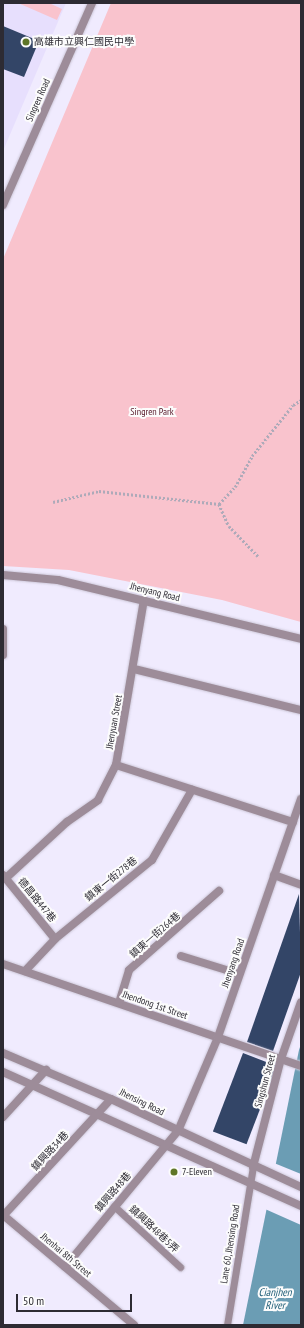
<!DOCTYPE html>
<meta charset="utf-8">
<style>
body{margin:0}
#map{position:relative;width:304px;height:1328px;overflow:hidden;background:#f0ebfe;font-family:"PT Sans Narrow","Noto Sans TC",sans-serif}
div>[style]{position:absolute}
.built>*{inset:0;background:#e7dffd}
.green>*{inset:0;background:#f9c3cd}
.water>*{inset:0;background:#6b9db4}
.pier>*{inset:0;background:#f0ebfe}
.building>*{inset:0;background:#334567;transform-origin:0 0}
.path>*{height:2.5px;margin-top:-1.25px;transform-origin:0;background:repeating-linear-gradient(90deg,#aeaab9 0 2px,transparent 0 4px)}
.roads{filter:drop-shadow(0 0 1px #cdc8d9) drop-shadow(0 0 1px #cdc8d9)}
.service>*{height:7px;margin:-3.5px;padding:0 3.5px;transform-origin:3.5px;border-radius:3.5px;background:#9d8c99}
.minor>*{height:8px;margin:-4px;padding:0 4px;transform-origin:4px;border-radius:4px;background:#9d8c99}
.dots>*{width:11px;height:11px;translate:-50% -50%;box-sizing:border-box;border:2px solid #fcfcfc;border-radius:50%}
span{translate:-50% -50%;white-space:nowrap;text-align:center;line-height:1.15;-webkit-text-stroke:4px #fcfcfc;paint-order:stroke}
.poi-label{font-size:10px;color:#2d2b33}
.left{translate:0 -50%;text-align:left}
.street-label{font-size:10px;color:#2d2b33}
.park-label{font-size:10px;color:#551728}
.water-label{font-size:11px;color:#205f78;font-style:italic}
.frame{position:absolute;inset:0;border:4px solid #2d2b33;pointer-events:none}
.scale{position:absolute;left:16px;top:1294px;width:116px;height:18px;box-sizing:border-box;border:2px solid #2d2b33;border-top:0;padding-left:5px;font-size:12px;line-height:14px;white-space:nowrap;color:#2d2b33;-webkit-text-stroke:3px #fcfcfc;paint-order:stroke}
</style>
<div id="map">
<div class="built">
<div style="clip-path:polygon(3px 3px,66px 3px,3px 151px)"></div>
</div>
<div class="green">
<div style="clip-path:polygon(18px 3px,49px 3px,62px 9px,57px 20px)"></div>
<div style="clip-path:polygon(111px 3px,301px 3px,301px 622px,222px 600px,69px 570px,3px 566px,3px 259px)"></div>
</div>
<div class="water">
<div style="clip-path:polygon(301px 1044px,301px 1325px,243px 1325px,299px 1050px)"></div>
</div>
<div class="pier">
<div style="clip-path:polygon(274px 1163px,301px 1174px,301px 1225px,265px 1209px)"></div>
</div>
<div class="building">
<div style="clip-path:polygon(3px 26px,39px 41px,24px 77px,3px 69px)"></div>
<div style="clip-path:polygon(299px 894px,301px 972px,273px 1051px,247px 1042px)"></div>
<div style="left:243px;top:1053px;width:36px;height:84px;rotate:21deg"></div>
</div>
<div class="path">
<div style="left:53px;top:502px;width:47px;rotate:-13.4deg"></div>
<div style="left:99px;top:491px;width:121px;rotate:6.2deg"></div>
<div style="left:219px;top:504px;width:23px;rotate:-47deg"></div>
<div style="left:235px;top:487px;width:35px;rotate:-61deg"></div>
<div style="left:252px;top:456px;width:65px;rotate:-51.2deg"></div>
<div style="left:293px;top:405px;width:9px;rotate:-32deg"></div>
<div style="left:219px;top:504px;width:24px;rotate:66deg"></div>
<div style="left:229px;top:526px;width:42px;rotate:46deg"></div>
</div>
<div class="roads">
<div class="service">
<div style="left:114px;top:1206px;width:90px;rotate:42.7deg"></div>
<div style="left:227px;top:1325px;width:160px;rotate:-80.7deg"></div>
</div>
<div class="minor">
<div style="left:3px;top:205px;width:221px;rotate:-66.2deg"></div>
<div style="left:3px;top:575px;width:55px;rotate:5.2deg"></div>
<div style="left:58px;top:580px;width:250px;rotate:13.6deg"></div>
<div style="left:3px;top:629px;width:26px;rotate:90deg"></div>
<div style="left:134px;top:669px;width:172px;rotate:13.8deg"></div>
<div style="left:116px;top:765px;width:186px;rotate:17.9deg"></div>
<div style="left:3px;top:875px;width:82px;rotate:50.9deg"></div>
<div style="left:274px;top:875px;width:29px;rotate:20deg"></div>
<div style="left:6px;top:878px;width:83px;rotate:-42.6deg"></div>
<div style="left:67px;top:822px;width:38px;rotate:-35deg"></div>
<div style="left:98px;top:800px;width:39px;rotate:-63deg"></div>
<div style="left:116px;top:765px;width:167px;rotate:-80.4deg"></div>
<div style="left:181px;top:956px;width:61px;rotate:17.2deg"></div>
<div style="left:3px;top:964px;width:315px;rotate:18.9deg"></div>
<div style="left:25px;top:971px;width:44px;rotate:-46.8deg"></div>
<div style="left:55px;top:939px;width:125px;rotate:-39.2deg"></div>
<div style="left:152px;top:860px;width:81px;rotate:-60.3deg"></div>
<div style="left:119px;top:1003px;width:34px;rotate:-73deg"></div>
<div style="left:129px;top:970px;width:120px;rotate:-41.3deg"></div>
<div style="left:3px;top:1053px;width:117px;rotate:23.1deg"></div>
<div style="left:111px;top:1099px;width:209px;rotate:24.9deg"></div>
<div style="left:3px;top:1072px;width:327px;rotate:24.2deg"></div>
<div style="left:3px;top:1117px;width:64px;rotate:-47.5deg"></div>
<div style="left:253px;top:1167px;width:112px;rotate:-75.5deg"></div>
<div style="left:281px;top:1059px;width:60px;rotate:-70.7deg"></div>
<div style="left:3px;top:1215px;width:171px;rotate:40deg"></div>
<div style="left:3px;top:1216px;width:159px;rotate:-47.3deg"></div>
<div style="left:65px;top:1267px;width:177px;rotate:-50.3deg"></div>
<div style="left:178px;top:1131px;width:102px;rotate:-66.9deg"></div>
<div style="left:218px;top:1037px;width:252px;rotate:-70.8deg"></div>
</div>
</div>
<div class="dots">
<div style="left:26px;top:42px;background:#5f7628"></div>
<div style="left:174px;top:1172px;background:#5f7628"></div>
</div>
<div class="poi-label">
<span class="left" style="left:34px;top:42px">高雄市立興仁國民中學</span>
<span class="left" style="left:182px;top:1172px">7-Eleven</span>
</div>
<div class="street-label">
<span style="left:38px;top:100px;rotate:-66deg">Singren Road</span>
<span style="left:155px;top:592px;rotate:14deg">Jhenyang Road</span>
<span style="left:114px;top:722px;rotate:-80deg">Jhenyuan Street</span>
<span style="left:111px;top:879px;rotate:-39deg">鎮東一街278巷</span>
<span style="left:37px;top:900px;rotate:51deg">德昌路447巷</span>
<span style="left:155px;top:935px;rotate:-41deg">鎮東一街264巷</span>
<span style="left:233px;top:963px;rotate:-71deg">Jhenyang Road</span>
<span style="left:155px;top:1005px;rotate:19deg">Jhendong 1st Street</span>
<span style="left:265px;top:1081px;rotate:-75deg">Singshun Street</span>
<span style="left:142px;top:1102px;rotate:26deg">Jhensing Road</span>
<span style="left:50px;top:1151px;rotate:-47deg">鎮興路34巷</span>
<span style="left:113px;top:1192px;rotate:-49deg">鎮興路48巷</span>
<span style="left:154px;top:1229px;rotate:43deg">鎮興路48巷5弄</span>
<span style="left:230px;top:1244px;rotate:-81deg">Lane 60, Jhensing Road</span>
<span style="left:66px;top:1255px;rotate:40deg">Jhenhai 8th Street</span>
</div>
<div class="park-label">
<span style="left:152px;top:412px">Singren Park</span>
</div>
<div class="water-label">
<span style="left:275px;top:1299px">Cianjhen<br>River</span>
</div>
<div class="frame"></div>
<div class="scale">50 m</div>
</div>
